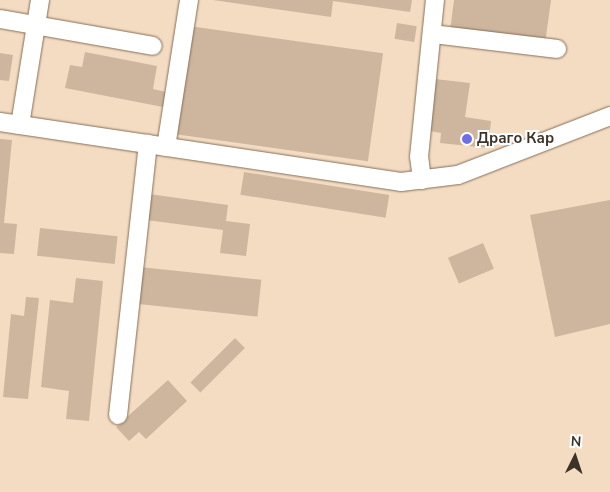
<!DOCTYPE html>
<meta charset="utf-8">
<style>
body{margin:0}
#map{position:relative;width:610px;height:492px;overflow:hidden;background:#f4dcc2;font-family:"Nunito Sans",sans-serif}
div>[style]{position:absolute}
.building>*{inset:0;background:#cdb69d;transform-origin:0 0}
.roads{filter:drop-shadow(0 0 1px #856f58) drop-shadow(0 0 1px #856f58)}
.minor>*{height:18px;margin:-9px;padding:0 9px;transform-origin:9px;border-radius:9px;background:#fff}
.dots>*{width:14px;height:14px;translate:-50% -50%;box-sizing:border-box;border:2px solid #fff;border-radius:50%}
span{translate:-50% -50%;white-space:nowrap;text-align:center;line-height:1.15;-webkit-text-stroke:4px #fff;paint-order:stroke}
.poi-label{font-size:15px;color:#3c3228;font-weight:700}
.left{translate:0 -50%;text-align:left}
.north{position:absolute;left:550px;top:432px;width:50px;height:50px;-webkit-text-stroke:4px #fff;paint-order:stroke;rotate:4deg;font-size:14px;font-weight:700;line-height:20px;text-align:center;color:#3c3228}
.north::after{content:'';display:block;margin:auto;width:18px;height:22px;background:#3c3228;clip-path:polygon(50% 0,100% 100%,50% 72%,0 100%)}
</style>
<div id="map">
<div class="building">
<div style="clip-path:polygon(213px 0,412px 0,410px 12px,333px 1px,331px 17px)"></div>
<div style="clip-path:polygon(454px 0,551px 0,545px 44px,450px 31px)"></div>
<div style="left:397px;top:23px;width:20px;height:16px;rotate:9deg"></div>
<div style="left:189px;top:26px;width:196px;height:109px;rotate:8deg"></div>
<div style="clip-path:polygon(85px 52px,157px 66px,153px 89px,166px 92px,163px 107px,65px 88px,70px 65px,82px 67px)"></div>
<div style="clip-path:polygon(0 53px,13px 55px,9px 81px,0 80px)"></div>
<div style="clip-path:polygon(435px 79px,470px 83px,465px 117px,491px 121px,488px 148px,440px 143px,441px 133px,429px 131px)"></div>
<div style="clip-path:polygon(0 139px,12px 140px,4px 223px,17px 224px,14px 254px,0 253px)"></div>
<div style="left:244px;top:172px;width:147px;height:23px;rotate:9deg"></div>
<div style="clip-path:polygon(149px 194px,228px 205px,226px 221px,250px 224px,246px 256px,220px 253px,223px 230px,146px 220px)"></div>
<div style="clip-path:polygon(610px 200px,610px 324px,555px 337px,530px 215px)"></div>
<div style="left:40px;top:228px;width:78px;height:28px;rotate:6deg"></div>
<div style="left:483px;top:243px;width:28px;height:38px;rotate:67deg"></div>
<div style="left:140px;top:267px;width:122px;height:37px;rotate:6deg"></div>
<div style="clip-path:polygon(76px 278px,103px 281px,89px 421px,66px 419px,69px 391px,41px 387px,50px 300px,73px 303px)"></div>
<div style="clip-path:polygon(26px 297px,39px 298px,28px 399px,3px 397px,11px 314px,24px 316px)"></div>
<div style="left:235px;top:338px;width:14px;height:63px;rotate:45deg"></div>
<div style="clip-path:polygon(168px 380px,187px 401px,146px 439px,139px 432px,129px 441px,116px 427px)"></div>
</div>
<div class="roads">
<div class="minor">
<div style="left:0;top:19px;width:155px;rotate:10deg"></div>
<div style="left:432px;top:34px;width:126px;rotate:6.8deg"></div>
<div style="left:0;top:122px;width:405px;rotate:8.5deg"></div>
<div style="left:401px;top:182px;width:57px;rotate:-7deg"></div>
<div style="left:458px;top:175px;width:163px;rotate:-21.2deg"></div>
<div style="left:20px;top:125px;width:127px;rotate:-80.9deg"></div>
<div style="left:166px;top:147px;width:149px;rotate:-81.1deg"></div>
<div style="left:422px;top:180px;width:23px;rotate:-97deg"></div>
<div style="left:419px;top:157px;width:158px;rotate:-84.2deg"></div>
<div style="left:118px;top:415px;width:273px;rotate:-83.7deg"></div>
</div>
</div>
<div class="dots">
<div style="left:467px;top:139px;background:#6d6ee8"></div>
</div>
<div class="poi-label">
<span class="left" style="left:477px;top:139px">Драго Кар</span>
</div>
<div class="north">N</div>
</div>
